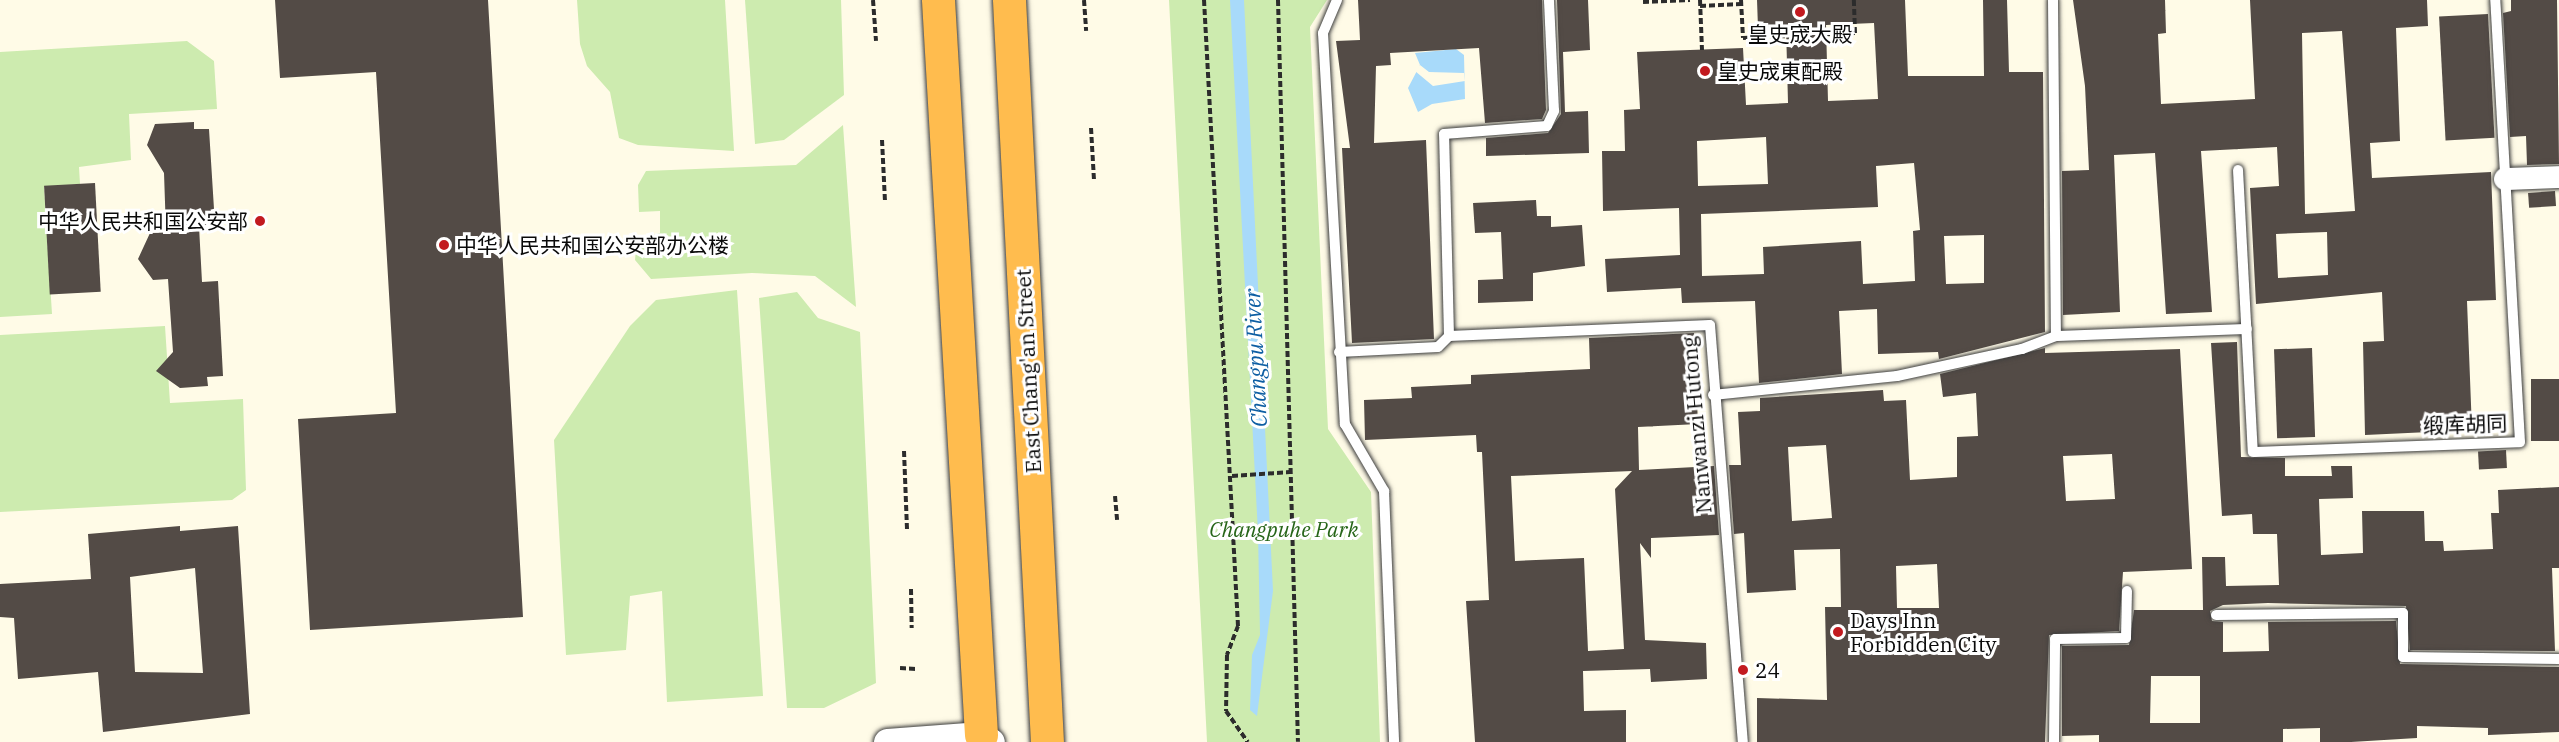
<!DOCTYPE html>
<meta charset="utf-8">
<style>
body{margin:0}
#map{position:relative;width:2559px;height:742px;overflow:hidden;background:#fffbe7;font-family:"IBM Plex Serif","Noto Sans SC",serif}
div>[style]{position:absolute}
.green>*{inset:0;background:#cdebaf}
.water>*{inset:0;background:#a8dafa}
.pier>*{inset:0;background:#fffbe7}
.building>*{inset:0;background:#534b46;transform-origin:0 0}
.path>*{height:4px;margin-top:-2px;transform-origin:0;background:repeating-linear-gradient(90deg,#2c2c2c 0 6px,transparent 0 9px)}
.roads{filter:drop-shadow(0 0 2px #3d3d3d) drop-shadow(0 0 2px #3d3d3d)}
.service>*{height:10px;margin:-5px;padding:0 5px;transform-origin:5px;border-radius:5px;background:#fff}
.minor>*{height:22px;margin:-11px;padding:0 11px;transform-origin:11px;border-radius:11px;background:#fff}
.tertiary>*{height:27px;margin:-13.5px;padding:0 13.5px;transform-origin:13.5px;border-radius:13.5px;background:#fff}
.trunk>*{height:33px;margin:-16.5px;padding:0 16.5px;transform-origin:16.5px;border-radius:16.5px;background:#ffbc4e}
.dots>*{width:16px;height:16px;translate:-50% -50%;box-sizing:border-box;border:3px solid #fff;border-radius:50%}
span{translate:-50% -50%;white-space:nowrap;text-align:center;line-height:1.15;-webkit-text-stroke:6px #fff;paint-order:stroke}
.poi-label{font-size:21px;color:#0a0a0a}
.left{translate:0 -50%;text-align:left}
.right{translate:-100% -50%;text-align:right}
.street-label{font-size:21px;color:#0a0a0a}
.park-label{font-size:21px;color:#266518;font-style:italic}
.water-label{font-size:22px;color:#0d5ea3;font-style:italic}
</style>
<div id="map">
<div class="green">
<div style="clip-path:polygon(577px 0,725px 0,734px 151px,638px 145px,619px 138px,610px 92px,587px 66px,580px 44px)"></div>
<div style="clip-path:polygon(745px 0,841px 0,844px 95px,784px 140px,755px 144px)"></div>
<div style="clip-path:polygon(1169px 0,1327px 0,1310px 27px,1328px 429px,1371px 492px,1380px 742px,1207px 742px)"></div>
<div style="clip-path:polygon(187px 41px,214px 61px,217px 109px,129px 114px,131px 160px,79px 167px,80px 184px,44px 187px,52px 314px,0 317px,0 52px)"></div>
<div style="clip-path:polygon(843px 125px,856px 307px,815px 276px,752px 273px,651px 279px,635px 260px,637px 239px,660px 233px,660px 211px,639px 212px,638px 185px,646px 171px,796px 165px)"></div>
<div style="clip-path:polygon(737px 290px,763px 696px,667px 702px,662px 591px,630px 596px,626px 650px,566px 655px,554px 440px,630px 326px,656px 300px)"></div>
<div style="clip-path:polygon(797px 292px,818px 318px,860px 332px,876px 683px,824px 708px,787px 708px,759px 298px)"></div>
<div style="clip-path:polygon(165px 326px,170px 403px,243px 399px,246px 490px,232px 500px,0 512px,0 335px)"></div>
</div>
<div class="water">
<div style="clip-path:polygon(1230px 0,1244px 0,1273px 591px,1257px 716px,1250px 710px,1252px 655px,1260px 635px,1258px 533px)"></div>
<div style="clip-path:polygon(1456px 49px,1464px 55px,1465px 99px,1432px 104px,1418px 112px,1408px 88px,1420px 65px,1415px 53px)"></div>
</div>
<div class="pier">
<div style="clip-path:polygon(1420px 65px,1429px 72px,1464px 73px,1465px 81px,1433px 86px,1415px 71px)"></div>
</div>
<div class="building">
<div style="clip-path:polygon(275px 0,488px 0,523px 617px,310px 630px,298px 419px,396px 413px,376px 72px,280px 78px)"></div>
<div style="clip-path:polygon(1358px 0,1542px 0,1546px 110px,1542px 119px,1485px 123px,1479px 48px,1390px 53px,1391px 65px,1376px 66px,1374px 143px,1426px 140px,1434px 339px,1352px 343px,1342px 148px,1350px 148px,1336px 41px,1360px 40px)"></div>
<div style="clip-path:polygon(1557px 0,1588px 0,1590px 50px,1563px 52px,1565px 112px,1588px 111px,1589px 153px,1486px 156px,1486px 138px,1548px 133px,1561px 114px)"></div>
<div style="clip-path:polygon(evenodd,1757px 0,1905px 0,1908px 76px,1984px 76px,1983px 0,2007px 0,2009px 72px,2043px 72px,2045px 332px,1939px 359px,1938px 352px,1878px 354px,1877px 309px,1839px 311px,1842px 374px,1759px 383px,1755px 301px,1682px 303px,1681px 288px,1607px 292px,1605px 259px,1680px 255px,1679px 208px,1603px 211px,1602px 151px,1625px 151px,1624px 110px,1640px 109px,1637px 52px,1743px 48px,1746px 105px,1788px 103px,1786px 26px,1758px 28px,1757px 0,1874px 23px,1878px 99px,1828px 101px,1826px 25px,1874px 23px,1757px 0,1766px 137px,1768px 184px,1698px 186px,1697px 141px,1766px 137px,1757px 0,1914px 163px,1920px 230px,1913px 231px,1915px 281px,1863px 284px,1861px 241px,1763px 247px,1764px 274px,1702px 276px,1701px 214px,1878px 207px,1876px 166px,1914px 163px,1757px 0,1984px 235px,1984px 283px,1946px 284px,1944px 236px,1984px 235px)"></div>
<div style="clip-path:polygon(evenodd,2073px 0,2165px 0,2166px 33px,2158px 34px,2161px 104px,2255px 99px,2250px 0,2427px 0,2428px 26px,2396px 28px,2400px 141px,2370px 143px,2372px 178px,2491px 172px,2496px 300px,2467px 301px,2472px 430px,2365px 435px,2363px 342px,2384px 341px,2382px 292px,2256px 304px,2250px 188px,2279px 186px,2277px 147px,2201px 151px,2212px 312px,2166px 314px,2155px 153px,2114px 155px,2120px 312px,2063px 315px,2062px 171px,2089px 170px,2085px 86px,2073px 0,2342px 31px,2355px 211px,2305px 214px,2302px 33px,2342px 31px,2073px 0,2327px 232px,2328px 275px,2278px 278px,2276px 234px,2327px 232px)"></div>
<div style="clip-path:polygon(2511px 0,2557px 0,2559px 164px,2527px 165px,2526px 136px,2510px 137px,2503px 13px,2511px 11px)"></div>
<div style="left:2488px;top:14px;width:124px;height:49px;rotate:87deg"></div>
<div style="clip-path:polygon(194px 122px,194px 129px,209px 129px,215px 225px,199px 226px,202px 282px,218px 281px,223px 376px,207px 377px,208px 386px,180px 388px,156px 371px,173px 352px,168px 279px,153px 280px,138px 259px,150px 233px,166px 232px,164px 173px,147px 145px,155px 124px)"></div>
<div style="left:95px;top:183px;width:109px;height:51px;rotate:87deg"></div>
<div style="left:2555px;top:191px;width:15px;height:27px;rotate:86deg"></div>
<div style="clip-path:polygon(1536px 200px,1537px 216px,1551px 216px,1551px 227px,1582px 225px,1585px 266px,1533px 273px,1533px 301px,1478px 303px,1478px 280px,1503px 279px,1501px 232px,1475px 233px,1473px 203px)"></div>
<div style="clip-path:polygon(evenodd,1694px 333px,1698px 424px,1638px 427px,1639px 470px,1714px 466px,1719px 535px,1651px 538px,1651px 558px,1640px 543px,1645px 640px,1706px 643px,1707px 679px,1651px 682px,1650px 669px,1583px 671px,1584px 711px,1626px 710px,1626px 742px,1475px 742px,1466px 601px,1489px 600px,1482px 452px,1477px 452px,1476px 435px,1365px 440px,1364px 400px,1412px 398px,1411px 387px,1471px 384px,1471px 375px,1590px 369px,1589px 338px,1694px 333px,1632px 471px,1615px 489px,1624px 649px,1588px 651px,1584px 558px,1515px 561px,1511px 476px,1632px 471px)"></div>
<div style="clip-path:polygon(evenodd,2237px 342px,2241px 457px,2285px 458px,2285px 476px,2332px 476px,2331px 466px,2352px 466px,2353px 498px,2319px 499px,2321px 555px,2363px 553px,2362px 511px,2424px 511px,2425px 541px,2443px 541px,2444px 551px,2493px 549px,2491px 513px,2499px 513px,2498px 490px,2559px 487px,2559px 568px,2552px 568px,2555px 651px,2410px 650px,2406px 606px,2268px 603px,2223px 605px,2210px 611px,2212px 621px,2223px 622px,2223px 652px,2269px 651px,2268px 622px,2396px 621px,2400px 664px,2559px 667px,2559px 732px,2488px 735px,2488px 728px,2417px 726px,2417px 738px,2351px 742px,2320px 742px,2320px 728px,2283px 729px,2283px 742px,2099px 742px,2099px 735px,2062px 736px,2062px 646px,2129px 645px,2134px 610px,2203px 610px,2202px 557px,2225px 557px,2226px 586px,2279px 585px,2277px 534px,2253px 534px,2252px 514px,2222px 516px,2211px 343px,2237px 342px,2151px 676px,2200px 676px,2200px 723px,2150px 723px,2151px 676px)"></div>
<div style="clip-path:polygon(evenodd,2045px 348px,2045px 353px,2180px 349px,2192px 569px,2123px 572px,2119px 631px,2049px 635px,2045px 742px,1757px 742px,1757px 698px,1827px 700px,1825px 607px,1841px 607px,1840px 549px,1794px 550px,1796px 590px,1747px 593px,1744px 533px,1734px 534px,1729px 465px,1741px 465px,1738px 412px,1760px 411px,1760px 398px,1883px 390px,1884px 401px,1906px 400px,1910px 480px,1957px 477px,1957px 437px,1978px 436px,1976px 393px,1943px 397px,1940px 374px,2045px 348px,1826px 445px,1832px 518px,1792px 521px,1788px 447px,1826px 445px,2045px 348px,2112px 454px,2115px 499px,2066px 501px,2063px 456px,2112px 454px,2045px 348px,1937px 564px,1939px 608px,1897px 608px,1896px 566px,1937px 564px)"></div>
<div style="left:2312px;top:348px;width:89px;height:38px;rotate:88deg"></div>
<div style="left:2559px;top:379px;width:62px;height:28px;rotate:90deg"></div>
<div style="left:2506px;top:450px;width:18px;height:28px;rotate:87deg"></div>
<div style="clip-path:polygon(evenodd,180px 526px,180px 531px,238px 526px,250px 714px,103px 732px,98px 672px,18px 679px,14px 618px,0 617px,0 584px,91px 579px,88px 534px,180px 526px,195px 568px,203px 673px,135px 672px,130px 577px,195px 568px)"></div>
</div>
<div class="path">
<div style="left:873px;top:0;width:41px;rotate:85.8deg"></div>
<div style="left:1084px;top:0;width:31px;rotate:86deg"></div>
<div style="left:1204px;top:0;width:627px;rotate:86.89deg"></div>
<div style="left:1238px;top:626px;width:31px;rotate:111deg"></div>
<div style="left:1227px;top:655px;width:56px;rotate:91deg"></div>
<div style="left:1226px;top:711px;width:38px;rotate:55deg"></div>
<div style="left:1278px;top:0;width:742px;rotate:88.46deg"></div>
<div style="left:1700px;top:0;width:50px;rotate:87.7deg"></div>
<div style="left:1741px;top:0;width:38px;rotate:87deg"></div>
<div style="left:1743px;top:38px;width:112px;rotate:-2.6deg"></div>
<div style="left:1855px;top:33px;width:33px;rotate:-92deg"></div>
<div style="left:1643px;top:2px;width:47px;rotate:-2.4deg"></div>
<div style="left:1700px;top:6px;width:41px;rotate:-2.8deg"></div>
<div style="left:1091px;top:128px;width:52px;rotate:86.7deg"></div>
<div style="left:882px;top:140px;width:62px;rotate:87.2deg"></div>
<div style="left:904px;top:451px;width:79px;rotate:87.8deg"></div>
<div style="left:1232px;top:476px;width:58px;rotate:-3.9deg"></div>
<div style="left:1115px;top:496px;width:24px;rotate:85deg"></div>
<div style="left:911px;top:589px;width:39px;rotate:89deg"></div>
<div style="left:900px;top:668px;width:16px;rotate:4deg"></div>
</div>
<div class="roads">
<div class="service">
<div style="left:1337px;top:0;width:36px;rotate:113deg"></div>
<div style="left:1323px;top:33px;width:392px;rotate:86.8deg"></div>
<div style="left:1345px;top:424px;width:78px;rotate:59.8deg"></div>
<div style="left:1384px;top:491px;width:251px;rotate:87.7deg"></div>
<div style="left:2053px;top:0;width:336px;rotate:89.5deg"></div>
<div style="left:2238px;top:170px;width:282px;rotate:87deg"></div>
<div style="left:2253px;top:452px;width:267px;rotate:-2.1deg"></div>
<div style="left:2520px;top:442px;width:443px;rotate:-93.2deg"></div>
<div style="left:1449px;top:336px;width:261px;rotate:-2.4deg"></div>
<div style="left:1710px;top:325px;width:418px;rotate:85.5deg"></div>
<div style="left:1339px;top:352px;width:99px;rotate:-2.9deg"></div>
<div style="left:1438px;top:347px;width:16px;rotate:-45deg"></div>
<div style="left:1449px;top:336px;width:202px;rotate:-91.4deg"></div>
<div style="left:1444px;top:134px;width:103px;rotate:-4.4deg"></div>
<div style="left:1547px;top:126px;width:17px;rotate:-65deg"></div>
<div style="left:1554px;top:111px;width:111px;rotate:-92.6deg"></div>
<div style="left:1713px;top:395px;width:185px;rotate:-5.9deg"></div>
<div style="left:1897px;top:376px;width:128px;rotate:-12.2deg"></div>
<div style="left:2022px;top:349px;width:36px;rotate:-21deg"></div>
<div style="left:2056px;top:336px;width:191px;rotate:-2.1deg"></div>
<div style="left:2216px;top:615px;width:187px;rotate:-0.6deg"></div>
<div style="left:2403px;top:613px;width:44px;rotate:90deg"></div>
<div style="left:2403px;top:657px;width:156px;rotate:0.7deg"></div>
<div style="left:2054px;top:742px;width:103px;rotate:-89.4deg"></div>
<div style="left:2055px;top:639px;width:71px;rotate:-0.8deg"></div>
<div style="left:2126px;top:638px;width:47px;rotate:-88.8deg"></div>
</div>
<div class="minor">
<div style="left:2505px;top:179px;width:54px;rotate:-2.1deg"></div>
</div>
<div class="tertiary">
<div style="left:887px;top:742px;width:94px;rotate:-4.3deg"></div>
<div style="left:981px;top:735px;width:12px;rotate:35deg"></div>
</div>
<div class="trunk">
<div style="left:938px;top:0;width:736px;rotate:86.65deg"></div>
<div style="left:1009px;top:0;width:743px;rotate:87.07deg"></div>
</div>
</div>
<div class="dots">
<div style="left:1800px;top:12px;background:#c21a1f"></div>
<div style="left:1705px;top:71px;background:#c21a1f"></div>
<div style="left:260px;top:221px;background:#c21a1f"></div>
<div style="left:444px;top:245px;background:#c21a1f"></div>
<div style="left:1838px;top:632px;background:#c21a1f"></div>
<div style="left:1743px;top:670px;background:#c21a1f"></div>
</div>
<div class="poi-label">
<span style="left:1800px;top:34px">皇史宬大殿</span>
<span class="left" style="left:1717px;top:71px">皇史宬東配殿</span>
<span class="right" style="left:248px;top:221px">中华人民共和国公安部</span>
<span class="left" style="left:456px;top:245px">中华人民共和国公安部办公楼</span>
<span class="left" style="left:1850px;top:632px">Days Inn<br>Forbidden City</span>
<span class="left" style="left:1755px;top:670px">24</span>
</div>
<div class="street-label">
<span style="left:1028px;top:371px;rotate:-93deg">East Chang'an Street</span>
<span style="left:2465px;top:424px;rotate:-2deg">缎库胡同</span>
<span style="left:1696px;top:425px;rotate:-95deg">Nanwanzi Hutong</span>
</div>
<div class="park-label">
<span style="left:1284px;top:529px">Changpuhe Park</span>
</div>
<div class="water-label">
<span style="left:1255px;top:358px;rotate:-93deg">Changpu River</span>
</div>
</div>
